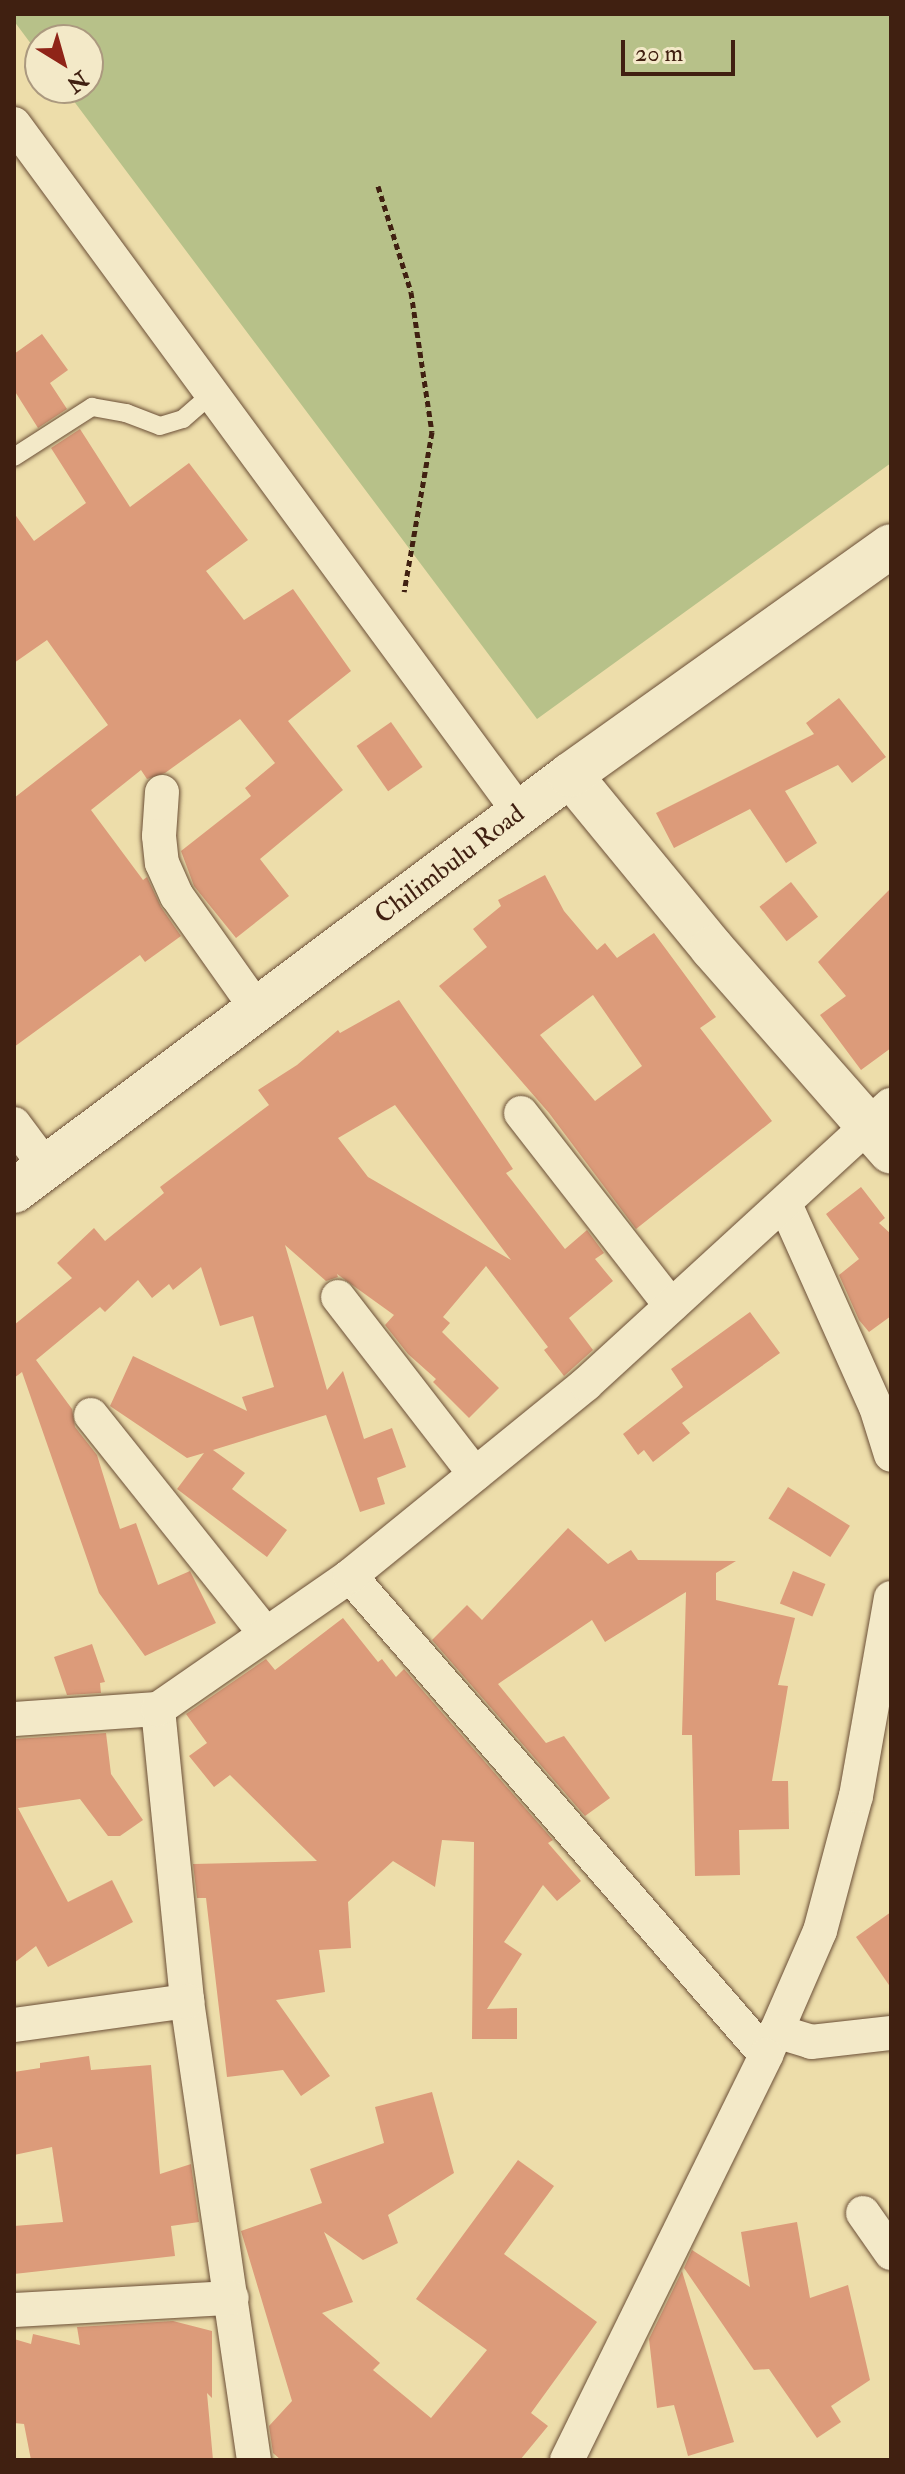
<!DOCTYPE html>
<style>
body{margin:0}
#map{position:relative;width:905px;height:2474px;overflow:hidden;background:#edddaa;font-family:"IM FELL Double Pica",serif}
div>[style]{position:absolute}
.green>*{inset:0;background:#b7c189}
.building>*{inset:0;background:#dc9b7a;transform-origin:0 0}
.path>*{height:5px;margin-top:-2.5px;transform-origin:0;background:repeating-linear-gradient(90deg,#402011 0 6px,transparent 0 10px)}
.roads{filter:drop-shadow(0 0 2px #6b4f37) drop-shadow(0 0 2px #6b4f37)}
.service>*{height:18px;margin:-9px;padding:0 9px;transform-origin:9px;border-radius:9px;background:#f3e9c8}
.minor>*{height:34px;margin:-17px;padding:0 17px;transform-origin:17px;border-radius:17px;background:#f3e9c8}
.tertiary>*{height:44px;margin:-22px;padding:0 22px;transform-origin:22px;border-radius:22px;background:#f3e9c8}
.secondary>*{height:44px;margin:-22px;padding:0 22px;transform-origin:22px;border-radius:22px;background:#f3e9c8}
span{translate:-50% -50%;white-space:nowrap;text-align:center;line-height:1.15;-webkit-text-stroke:7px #f3e9c8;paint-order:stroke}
.street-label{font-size:26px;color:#402011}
.frame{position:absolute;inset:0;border:16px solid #402011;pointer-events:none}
.north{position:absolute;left:24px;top:24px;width:80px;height:80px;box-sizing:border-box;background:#f3e9c8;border:2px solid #ab997f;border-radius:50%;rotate:143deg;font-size:22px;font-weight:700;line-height:32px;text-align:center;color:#402011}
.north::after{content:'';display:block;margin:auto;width:28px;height:36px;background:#8f2418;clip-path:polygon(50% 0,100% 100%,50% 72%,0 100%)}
.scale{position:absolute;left:621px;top:40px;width:114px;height:36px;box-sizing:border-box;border:4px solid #402011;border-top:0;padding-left:10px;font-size:24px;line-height:28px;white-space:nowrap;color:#402011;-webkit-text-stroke:6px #f3e9c8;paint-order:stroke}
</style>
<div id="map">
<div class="green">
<div style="clip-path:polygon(14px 14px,891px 14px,891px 463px,537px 719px,64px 88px,88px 88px,88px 40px,40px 40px,40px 56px,14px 21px)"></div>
</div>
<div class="building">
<div style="clip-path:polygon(42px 334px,68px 370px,50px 383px,67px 409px,38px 428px,14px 390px,14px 354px)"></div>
<div style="clip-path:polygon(80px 429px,130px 507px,189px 463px,248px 540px,206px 571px,244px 620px,293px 589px,351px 671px,288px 721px,343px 790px,260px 859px,289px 896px,236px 938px,194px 886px,181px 851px,251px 796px,245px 788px,275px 763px,240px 719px,165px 773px,147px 779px,141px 770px,91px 810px,143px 880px,147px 877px,161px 907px,181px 936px,145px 962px,140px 955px,14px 1047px,14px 798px,108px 725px,47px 640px,14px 663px,14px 513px,34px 541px,86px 503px,51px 448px)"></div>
<div style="clip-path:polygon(839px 698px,886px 757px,852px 783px,838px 765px,785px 791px,817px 843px,786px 863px,750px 809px,674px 848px,656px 813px,814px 734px,806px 723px)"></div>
<div style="left:391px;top:722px;width:55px;height:42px;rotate:55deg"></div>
<div style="clip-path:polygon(evenodd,545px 875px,564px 911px,597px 950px,605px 943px,617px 958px,654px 933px,716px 1017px,700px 1028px,772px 1121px,636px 1229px,549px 1113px,439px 986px,487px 947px,473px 929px,501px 906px,498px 900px,545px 875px,593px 995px,642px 1066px,595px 1101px,540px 1035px,593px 995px)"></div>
<div style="left:791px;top:882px;width:44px;height:40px;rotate:52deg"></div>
<div style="clip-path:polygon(891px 888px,891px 1048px,861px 1070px,820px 1015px,846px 996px,818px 962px)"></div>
<div style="clip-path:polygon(evenodd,399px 1000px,513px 1169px,506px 1173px,565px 1249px,587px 1230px,604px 1253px,595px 1259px,613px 1281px,569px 1318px,593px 1350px,564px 1376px,544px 1350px,548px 1347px,486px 1266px,443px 1317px,450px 1323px,442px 1332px,499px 1388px,469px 1418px,433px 1382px,436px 1379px,408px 1354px,385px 1325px,394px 1315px,337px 1274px,338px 1277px,326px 1281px,285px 1245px,327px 1390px,343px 1371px,364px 1439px,392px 1428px,406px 1467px,377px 1478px,385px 1504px,360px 1512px,326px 1415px,213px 1450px,245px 1473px,232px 1489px,287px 1530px,267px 1557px,177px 1489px,204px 1453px,187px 1458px,110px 1406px,133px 1356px,247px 1411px,242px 1397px,274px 1387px,253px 1316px,220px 1326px,201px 1267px,173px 1290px,169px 1284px,152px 1298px,138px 1280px,105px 1312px,100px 1307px,36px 1360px,72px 1409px,75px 1427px,97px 1455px,120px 1529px,136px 1523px,158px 1585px,190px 1571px,216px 1623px,145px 1656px,99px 1593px,22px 1372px,14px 1378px,14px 1325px,72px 1278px,57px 1263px,94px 1228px,105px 1241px,164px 1193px,160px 1187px,269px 1105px,258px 1090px,297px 1065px,338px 1030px,340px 1033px,399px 1000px,395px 1105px,511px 1260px,368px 1177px,338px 1138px,395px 1105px)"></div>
<div style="clip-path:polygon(861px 1187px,885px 1218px,879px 1223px,891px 1234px,891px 1316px,869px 1332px,859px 1320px,839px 1275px,859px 1259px,826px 1214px)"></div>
<div style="clip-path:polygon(750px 1312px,780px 1353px,682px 1423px,690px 1433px,653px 1462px,644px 1450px,638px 1455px,623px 1434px,683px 1387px,671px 1369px)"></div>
<div style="left:788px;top:1487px;width:73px;height:37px;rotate:32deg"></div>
<div style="clip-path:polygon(568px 1528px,608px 1564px,631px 1550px,638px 1560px,736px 1561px,716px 1573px,716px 1600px,795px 1618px,778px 1685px,788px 1686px,772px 1781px,788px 1781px,789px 1829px,739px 1830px,740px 1875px,695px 1876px,692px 1735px,682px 1735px,686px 1592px,605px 1642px,592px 1620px,498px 1684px,546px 1743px,564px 1736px,610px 1798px,585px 1816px,432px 1640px,467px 1605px,482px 1620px)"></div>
<div style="left:793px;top:1571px;width:35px;height:35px;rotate:22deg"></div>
<div style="clip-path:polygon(343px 1618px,378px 1662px,382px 1659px,396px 1677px,404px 1669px,553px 1840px,548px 1843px,581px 1881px,557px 1901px,543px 1885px,504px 1942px,522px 1954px,487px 2009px,517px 2008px,517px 2039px,472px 2039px,474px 1842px,442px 1840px,435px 1887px,393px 1861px,348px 1902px,351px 1948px,319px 1950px,325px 1992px,276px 2000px,330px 2076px,301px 2096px,283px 2070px,227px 2077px,206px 1898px,197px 1898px,193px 1864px,317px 1861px,230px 1775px,214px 1787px,189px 1756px,207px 1743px,186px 1714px,266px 1659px,275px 1670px)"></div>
<div style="clip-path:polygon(92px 1644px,105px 1682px,100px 1683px,101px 1693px,67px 1695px,54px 1657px)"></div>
<div style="clip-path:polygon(106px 1733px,111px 1774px,143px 1820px,120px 1836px,108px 1836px,80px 1799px,18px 1808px,68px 1902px,112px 1880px,133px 1922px,48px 1967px,36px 1946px,14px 1963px,14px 1739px)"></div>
<div style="clip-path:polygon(891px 1912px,891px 1988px,856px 1937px)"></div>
<div style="clip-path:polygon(89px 2056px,91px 2070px,151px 2065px,160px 2174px,191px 2164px,199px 2222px,171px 2226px,175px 2256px,14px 2274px,14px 2226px,63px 2222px,52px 2147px,14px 2155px,14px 2072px,40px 2068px,40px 2063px)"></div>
<div style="clip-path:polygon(432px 2092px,454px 2173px,388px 2215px,398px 2243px,363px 2260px,324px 2232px,353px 2302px,322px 2313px,380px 2363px,373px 2370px,431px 2418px,487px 2350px,416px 2299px,518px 2160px,554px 2186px,504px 2254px,597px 2322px,531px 2413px,548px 2426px,520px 2460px,281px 2460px,273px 2453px,269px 2426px,292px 2401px,241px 2231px,322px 2203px,310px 2169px,384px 2143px,375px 2107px)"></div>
<div style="clip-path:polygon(797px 2222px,810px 2298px,848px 2285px,870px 2380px,831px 2406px,841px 2422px,817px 2438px,769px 2369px,754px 2370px,684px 2268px,692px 2250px,750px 2287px,741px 2232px)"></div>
<div style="clip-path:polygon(682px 2271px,734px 2442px,688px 2456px,674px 2405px,657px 2408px,649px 2339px)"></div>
<div style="clip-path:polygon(173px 2321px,212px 2331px,212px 2398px,207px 2393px,213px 2460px,31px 2460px,24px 2424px,14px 2423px,14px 2339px,31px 2344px,33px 2334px,80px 2345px,77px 2327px)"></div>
</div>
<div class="path">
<div style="left:378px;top:186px;width:111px;rotate:72.7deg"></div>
<div style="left:411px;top:292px;width:142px;rotate:81.5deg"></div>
<div style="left:432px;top:432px;width:162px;rotate:99.9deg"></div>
</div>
<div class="roads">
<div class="service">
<div style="left:14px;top:457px;width:93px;rotate:-32.7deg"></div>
<div style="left:92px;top:407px;width:35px;rotate:10deg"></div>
<div style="left:126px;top:413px;width:36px;rotate:21deg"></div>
<div style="left:160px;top:426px;width:24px;rotate:-17deg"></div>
<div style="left:183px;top:419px;width:38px;rotate:-41deg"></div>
</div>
<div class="minor">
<div style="left:14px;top:124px;width:855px;rotate:53.71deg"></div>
<div style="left:162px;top:792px;width:44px;rotate:93.9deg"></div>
<div style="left:159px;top:836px;width:27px;rotate:84deg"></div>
<div style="left:162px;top:863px;width:36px;rotate:66deg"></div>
<div style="left:177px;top:896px;width:138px;rotate:54.7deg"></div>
<div style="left:521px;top:1113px;width:244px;rotate:52.1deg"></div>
<div style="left:14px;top:1124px;width:54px;rotate:53.3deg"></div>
<div style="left:785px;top:1204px;width:222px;rotate:65.9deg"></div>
<div style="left:876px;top:1407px;width:50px;rotate:72.6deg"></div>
<div style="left:338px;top:1297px;width:224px;rotate:52.3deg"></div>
<div style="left:91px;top:1415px;width:279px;rotate:51.4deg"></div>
<div style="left:350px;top:1576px;width:634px;rotate:49.03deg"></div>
<div style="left:766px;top:2055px;width:135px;rotate:-66.5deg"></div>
<div style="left:820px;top:1931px;width:140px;rotate:-75.1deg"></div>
<div style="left:856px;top:1796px;width:201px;rotate:-80deg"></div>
<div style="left:158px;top:1709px;width:293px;rotate:84.3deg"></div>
<div style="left:187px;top:2001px;width:464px;rotate:81.7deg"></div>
<div style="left:14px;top:1719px;width:144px;rotate:-4deg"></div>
<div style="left:158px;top:1709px;width:234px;rotate:-34.7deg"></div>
<div style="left:350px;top:1576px;width:304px;rotate:-39.1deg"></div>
<div style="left:586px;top:1384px;width:413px;rotate:-42.5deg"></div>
<div style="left:14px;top:2025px;width:175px;rotate:-7.9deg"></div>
<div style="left:776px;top:2031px;width:37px;rotate:17deg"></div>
<div style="left:811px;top:2042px;width:81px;rotate:-6.4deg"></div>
<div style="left:863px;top:2213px;width:49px;rotate:55deg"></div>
<div style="left:14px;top:2310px;width:218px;rotate:-3.2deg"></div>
<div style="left:567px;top:2460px;width:451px;rotate:-63.8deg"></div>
</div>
<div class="tertiary">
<div style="left:570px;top:775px;width:224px;rotate:50.6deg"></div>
<div style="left:712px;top:948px;width:271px;rotate:48.7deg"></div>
</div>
<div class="secondary">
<div style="left:14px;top:1191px;width:694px;rotate:-36.8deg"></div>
<div style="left:570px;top:775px;width:394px;rotate:-35.5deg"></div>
</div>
</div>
<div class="street-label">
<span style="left:450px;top:865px;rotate:-37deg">Chilimbulu Road</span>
</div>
<div class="frame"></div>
<div class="north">N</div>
<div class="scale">20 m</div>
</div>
